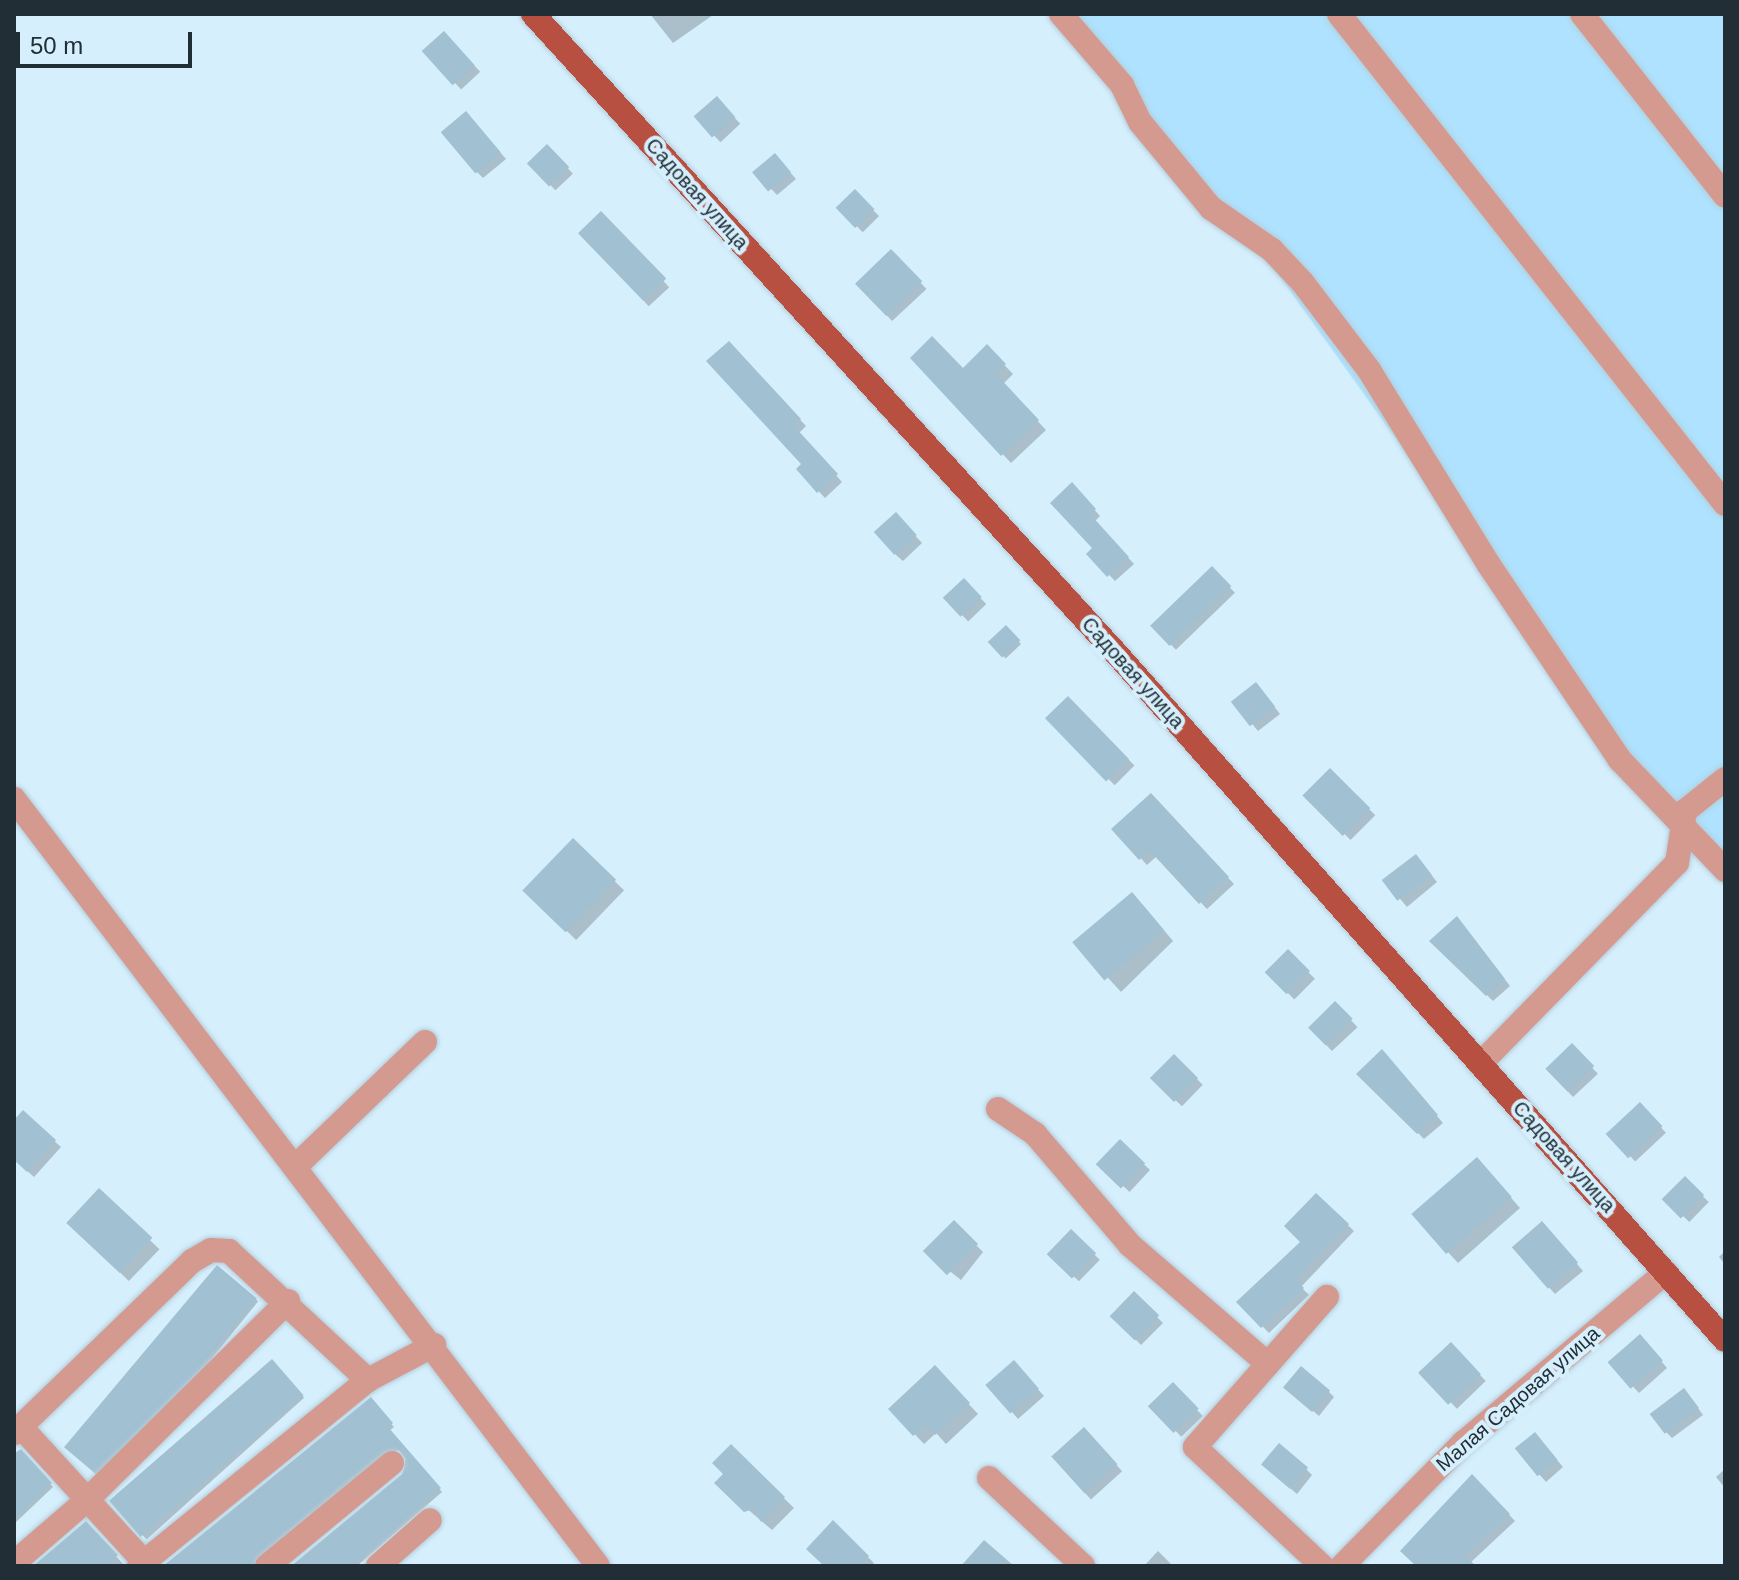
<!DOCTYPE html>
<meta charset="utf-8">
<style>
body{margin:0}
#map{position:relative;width:1739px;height:1580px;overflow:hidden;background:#d5effd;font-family:Helvetica,sans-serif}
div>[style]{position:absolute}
.green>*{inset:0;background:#aee2fe}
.shadow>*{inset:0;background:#0003;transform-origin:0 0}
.building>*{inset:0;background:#a1c0d2;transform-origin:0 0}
.roads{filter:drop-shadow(0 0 2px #b5ccd9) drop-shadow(0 0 2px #b5ccd9)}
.minor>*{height:24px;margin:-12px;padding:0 12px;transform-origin:12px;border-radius:12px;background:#d59a8f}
.major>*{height:24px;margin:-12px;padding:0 12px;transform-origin:12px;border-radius:12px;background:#b85041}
span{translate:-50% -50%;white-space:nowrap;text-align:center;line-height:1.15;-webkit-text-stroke:8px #d5effd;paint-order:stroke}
.street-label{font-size:20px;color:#222e35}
.frame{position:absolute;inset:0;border:16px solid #222e35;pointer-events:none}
.scale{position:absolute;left:16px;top:32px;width:176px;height:36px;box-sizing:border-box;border:4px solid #222e35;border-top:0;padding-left:10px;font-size:24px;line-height:28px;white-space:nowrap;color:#222e35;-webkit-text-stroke:6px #d5effd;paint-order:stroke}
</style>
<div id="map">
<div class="green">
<div style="clip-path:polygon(1050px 14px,1725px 14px,1725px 886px,1624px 781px,1401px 446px,1281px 278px)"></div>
</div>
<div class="shadow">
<div style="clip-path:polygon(650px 14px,712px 14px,713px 15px,673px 43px)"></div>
<div style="left:444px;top:33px;width:53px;height:26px;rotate:47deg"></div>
<div style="left:717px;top:99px;width:34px;height:27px;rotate:47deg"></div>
<div style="clip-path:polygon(472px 120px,506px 159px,483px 178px,477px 172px)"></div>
<div style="left:547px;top:146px;width:38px;height:24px;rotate:47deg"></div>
<div style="clip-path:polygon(781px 162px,796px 179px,777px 195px,755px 172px)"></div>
<div style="left:855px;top:192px;width:34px;height:23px;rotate:45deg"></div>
<div style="left:601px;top:214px;width:100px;height:28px;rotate:47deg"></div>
<div style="left:891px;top:251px;width:52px;height:47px;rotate:47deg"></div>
<div style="clip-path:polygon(729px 344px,806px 426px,799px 433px,842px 482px,825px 498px,798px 469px,804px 464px)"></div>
<div style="clip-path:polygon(987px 347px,1013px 374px,1003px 384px,1046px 430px,1011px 463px,913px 358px,963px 370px)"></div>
<div style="clip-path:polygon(1072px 485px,1100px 516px,1095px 521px,1134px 564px,1115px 581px,1089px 554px,1095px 548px)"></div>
<div style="clip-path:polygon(896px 515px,922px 543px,903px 561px,896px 555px)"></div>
<div style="left:1212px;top:569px;width:33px;height:82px;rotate:46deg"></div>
<div style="left:964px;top:581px;width:32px;height:25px;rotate:46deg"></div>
<div style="left:1006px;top:628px;width:22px;height:21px;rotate:47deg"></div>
<div style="clip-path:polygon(1262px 691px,1280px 714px,1258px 731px,1234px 702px)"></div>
<div style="left:1068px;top:699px;width:94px;height:28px;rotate:45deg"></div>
<div style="left:1330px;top:770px;width:64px;height:35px;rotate:45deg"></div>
<div style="clip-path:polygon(1151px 796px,1234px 884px,1207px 909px,1157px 856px,1147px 865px,1114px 829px)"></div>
<div style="left:573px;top:841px;width:71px;height:69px;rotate:44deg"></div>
<div style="clip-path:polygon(1422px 863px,1437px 882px,1407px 907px,1386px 882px)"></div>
<div style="clip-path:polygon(1142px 904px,1173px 941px,1121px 992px,1078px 945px)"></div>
<div style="clip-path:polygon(1463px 925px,1510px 986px,1493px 1001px,1432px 941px)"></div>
<div style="left:1288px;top:952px;width:38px;height:29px;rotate:45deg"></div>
<div style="left:1335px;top:1003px;width:33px;height:35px;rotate:47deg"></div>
<div style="left:1572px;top:1046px;width:38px;height:34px;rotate:47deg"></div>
<div style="left:1174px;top:1057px;width:40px;height:30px;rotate:44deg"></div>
<div style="clip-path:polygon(1388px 1058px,1443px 1123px,1424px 1139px,1359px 1074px)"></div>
<div style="left:1640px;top:1105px;width:38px;height:42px;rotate:47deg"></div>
<div style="clip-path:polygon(23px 1113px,61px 1147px,34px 1177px,14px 1159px,14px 1123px)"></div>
<div style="left:1120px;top:1142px;width:41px;height:30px;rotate:43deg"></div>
<div style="clip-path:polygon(1486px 1169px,1520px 1208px,1458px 1263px,1414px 1215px)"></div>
<div style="left:1685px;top:1179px;width:33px;height:28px;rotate:44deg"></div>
<div style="left:99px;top:1191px;width:84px;height:44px;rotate:44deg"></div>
<div style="clip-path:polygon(1316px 1195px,1354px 1231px,1301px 1287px,1309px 1295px,1269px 1333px,1239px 1302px,1303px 1242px)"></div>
<div style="clip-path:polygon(954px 1223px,983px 1252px,961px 1280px,937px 1261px)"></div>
<div style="clip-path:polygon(1548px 1230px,1583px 1271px,1555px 1294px,1514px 1248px)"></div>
<div style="left:1071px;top:1232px;width:40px;height:30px;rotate:44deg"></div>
<div style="clip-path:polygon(1725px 1251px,1725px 1264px,1719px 1257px)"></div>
<div style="left:217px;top:1268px;width:53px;height:235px;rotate:39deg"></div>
<div style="left:1134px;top:1294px;width:41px;height:31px;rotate:45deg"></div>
<div style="clip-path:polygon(1646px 1343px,1667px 1368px,1639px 1393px,1611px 1363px)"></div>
<div style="left:1451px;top:1345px;width:50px;height:40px;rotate:46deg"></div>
<div style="left:272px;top:1362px;width:48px;height:212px;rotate:48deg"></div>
<div style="clip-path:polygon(1014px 1363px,1044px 1396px,1018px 1419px,1012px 1412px)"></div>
<div style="clip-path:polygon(935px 1368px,978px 1414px,946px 1444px,936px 1433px,924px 1444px,891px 1409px)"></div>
<div style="left:1173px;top:1385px;width:43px;height:30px;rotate:46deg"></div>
<div style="clip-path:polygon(1328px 1391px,1334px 1397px,1319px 1416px,1292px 1393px)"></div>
<div style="clip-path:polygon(1690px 1397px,1703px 1415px,1672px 1438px,1666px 1432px)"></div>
<div style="clip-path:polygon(370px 1400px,394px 1427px,389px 1431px,442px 1492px,357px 1566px,294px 1566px,403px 1476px,406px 1454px,401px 1450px,386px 1453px,260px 1557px,256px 1566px,166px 1566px)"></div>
<div style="left:1084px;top:1429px;width:57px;height:42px;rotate:48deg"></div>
<div style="clip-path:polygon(1541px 1441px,1563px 1467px,1546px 1482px,1517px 1449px)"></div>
<div style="clip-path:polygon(731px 1447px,794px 1508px,772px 1530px,717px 1483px,726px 1474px)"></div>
<div style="clip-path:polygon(19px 1450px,53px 1487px,14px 1524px,14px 1454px)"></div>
<div style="clip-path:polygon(1306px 1469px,1312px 1475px,1297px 1494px,1270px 1471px)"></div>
<div style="clip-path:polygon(1725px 1469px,1725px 1488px,1716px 1477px)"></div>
<div style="clip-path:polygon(1472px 1476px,1515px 1521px,1470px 1563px,1473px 1566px,1419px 1566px)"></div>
<div style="clip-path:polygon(86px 1523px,125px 1566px,36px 1566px)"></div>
<div style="clip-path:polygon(833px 1523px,874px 1563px,871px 1566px,827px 1566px)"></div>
<div style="clip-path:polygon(1158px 1551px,1173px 1566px,1144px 1566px)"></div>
</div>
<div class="building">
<div style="left:444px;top:31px;width:46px;height:30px;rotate:48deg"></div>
<div style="left:717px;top:96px;width:28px;height:31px;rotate:49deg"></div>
<div style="left:466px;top:111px;width:54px;height:33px;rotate:50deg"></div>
<div style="left:547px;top:144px;width:32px;height:28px;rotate:46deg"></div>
<div style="left:775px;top:153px;width:25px;height:30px;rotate:50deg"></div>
<div style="left:855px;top:189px;width:28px;height:27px;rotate:46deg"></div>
<div style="left:601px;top:211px;width:94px;height:32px;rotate:46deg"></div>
<div style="left:891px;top:249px;width:45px;height:50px;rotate:46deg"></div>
<div style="clip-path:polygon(932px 336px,963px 368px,987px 344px,1006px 364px,996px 374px,1039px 420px,1001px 456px,910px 358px)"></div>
<div style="clip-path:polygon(729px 341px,801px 419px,794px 426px,838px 474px,817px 493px,796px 469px,801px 464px,706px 361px)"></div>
<div style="clip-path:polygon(1072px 482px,1096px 509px,1090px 514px,1129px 557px,1107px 577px,1086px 554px,1092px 548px,1050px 503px)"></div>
<div style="left:896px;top:512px;width:31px;height:30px;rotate:48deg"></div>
<div style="left:1212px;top:566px;width:28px;height:86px;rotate:46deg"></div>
<div style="left:964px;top:578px;width:26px;height:29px;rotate:47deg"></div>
<div style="left:1006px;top:625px;width:21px;height:25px;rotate:47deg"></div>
<div style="left:1256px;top:682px;width:31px;height:32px;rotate:52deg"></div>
<div style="left:1068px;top:696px;width:88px;height:32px;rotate:46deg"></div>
<div style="left:1330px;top:768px;width:57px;height:39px;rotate:45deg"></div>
<div style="clip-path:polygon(1151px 793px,1229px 877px,1199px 904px,1150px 851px,1139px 860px,1111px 829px)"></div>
<div style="left:573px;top:838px;width:60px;height:73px;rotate:44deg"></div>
<div style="left:1416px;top:854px;width:26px;height:43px;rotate:53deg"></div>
<div style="left:1132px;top:892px;width:50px;height:78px;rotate:50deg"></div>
<div style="clip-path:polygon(1457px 916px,1505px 979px,1486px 996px,1429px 941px)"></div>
<div style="left:1288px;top:949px;width:31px;height:33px;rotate:45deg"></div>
<div style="left:1335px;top:1001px;width:25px;height:38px;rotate:45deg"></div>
<div style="left:1572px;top:1043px;width:32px;height:37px;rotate:46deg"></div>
<div style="clip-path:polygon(1382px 1049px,1438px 1115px,1417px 1134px,1356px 1074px)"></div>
<div style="left:1174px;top:1054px;width:34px;height:34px;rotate:45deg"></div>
<div style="left:1640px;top:1102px;width:33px;height:47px;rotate:47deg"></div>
<div style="clip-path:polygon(23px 1110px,56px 1140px,27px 1172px,14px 1160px,14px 1120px)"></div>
<div style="left:1120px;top:1139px;width:35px;height:35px;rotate:44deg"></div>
<div style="left:1477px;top:1157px;width:53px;height:87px;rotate:49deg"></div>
<div style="left:1685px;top:1176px;width:27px;height:33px;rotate:45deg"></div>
<div style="left:99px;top:1188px;width:73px;height:48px;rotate:43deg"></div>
<div style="clip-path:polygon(1316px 1193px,1349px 1224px,1296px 1279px,1304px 1288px,1261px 1328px,1236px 1302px,1300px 1242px,1284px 1226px)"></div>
<div style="left:954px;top:1220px;width:34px;height:44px;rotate:45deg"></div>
<div style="left:1542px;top:1221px;width:55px;height:40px;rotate:49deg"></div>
<div style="left:1071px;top:1229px;width:35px;height:35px;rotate:44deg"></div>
<div style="left:217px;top:1265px;width:52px;height:238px;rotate:40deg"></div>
<div style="left:1134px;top:1291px;width:35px;height:35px;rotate:44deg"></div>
<div style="left:1640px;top:1334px;width:35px;height:43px;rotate:49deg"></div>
<div style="left:1451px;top:1342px;width:44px;height:45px;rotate:47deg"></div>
<div style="left:272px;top:1359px;width:48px;height:216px;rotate:49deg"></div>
<div style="left:1014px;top:1360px;width:38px;height:38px;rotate:49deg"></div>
<div style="clip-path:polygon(935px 1365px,970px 1403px,935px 1435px,925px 1425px,913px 1436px,888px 1409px)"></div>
<div style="left:1301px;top:1366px;width:38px;height:28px;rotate:40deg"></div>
<div style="left:1173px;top:1382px;width:37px;height:35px;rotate:46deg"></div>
<div style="left:1684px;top:1388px;width:25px;height:43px;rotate:53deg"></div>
<div style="clip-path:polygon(371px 1397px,393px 1423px,388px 1427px,441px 1488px,352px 1566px,291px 1566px,402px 1474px,407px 1461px,398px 1449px,382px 1451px,257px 1554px,252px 1566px,163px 1566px)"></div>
<div style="left:1084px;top:1427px;width:50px;height:44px;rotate:48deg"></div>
<div style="left:1535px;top:1432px;width:36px;height:26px;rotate:51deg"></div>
<div style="left:1279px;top:1443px;width:38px;height:28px;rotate:40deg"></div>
<div style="clip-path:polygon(731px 1444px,785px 1497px,761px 1522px,754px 1509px,744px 1512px,714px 1483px,723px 1474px,712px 1463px)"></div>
<div style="clip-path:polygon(21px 1449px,52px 1483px,14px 1520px,14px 1455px)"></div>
<div style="clip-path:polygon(1472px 1474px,1510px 1514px,1465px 1556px,1476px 1566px,1416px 1566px,1400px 1551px)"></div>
<div style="clip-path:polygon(833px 1520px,869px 1556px,859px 1566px,824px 1566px,806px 1549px)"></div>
<div style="clip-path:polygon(86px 1521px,118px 1555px,106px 1566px,33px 1566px)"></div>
<div style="clip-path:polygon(984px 1540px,1014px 1566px,961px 1566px)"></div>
</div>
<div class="roads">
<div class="minor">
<div style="left:1061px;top:14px;width:94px;rotate:49.3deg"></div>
<div style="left:1122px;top:85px;width:41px;rotate:64.1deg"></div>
<div style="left:1140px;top:122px;width:112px;rotate:50.5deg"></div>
<div style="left:1211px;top:208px;width:74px;rotate:34.5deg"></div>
<div style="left:1272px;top:250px;width:45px;rotate:46.8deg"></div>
<div style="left:1303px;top:283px;width:109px;rotate:52.8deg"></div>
<div style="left:1369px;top:370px;width:229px;rotate:58.4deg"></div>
<div style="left:1489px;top:565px;width:235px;rotate:56.1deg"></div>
<div style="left:1620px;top:760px;width:152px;rotate:46.3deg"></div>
<div style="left:1339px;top:14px;width:624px;rotate:51.77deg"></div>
<div style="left:1582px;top:14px;width:231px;rotate:51.8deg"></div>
<div style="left:14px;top:799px;width:964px;rotate:52.71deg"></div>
<div style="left:1480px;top:1064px;width:281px;rotate:-45.6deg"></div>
<div style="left:1677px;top:863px;width:53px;rotate:-81.3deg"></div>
<div style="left:1685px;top:811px;width:51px;rotate:-38.7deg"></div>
<div style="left:998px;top:1109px;width:45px;rotate:34deg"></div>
<div style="left:1035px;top:1134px;width:146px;rotate:49.4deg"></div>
<div style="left:1130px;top:1245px;width:182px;rotate:40.8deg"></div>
<div style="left:296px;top:1166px;width:179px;rotate:-43.9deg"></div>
<div style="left:21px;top:1427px;width:188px;rotate:47.6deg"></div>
<div style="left:14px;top:1433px;width:248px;rotate:-44deg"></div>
<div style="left:192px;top:1261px;width:22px;rotate:-30deg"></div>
<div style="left:211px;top:1250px;width:18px;rotate:3deg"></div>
<div style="left:229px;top:1251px;width:190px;rotate:42.9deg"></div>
<div style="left:989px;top:1478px;width:129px;rotate:43.1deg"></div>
<div style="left:14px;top:1563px;width:96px;rotate:-40.8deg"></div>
<div style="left:87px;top:1500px;width:283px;rotate:-44.7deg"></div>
<div style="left:139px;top:1566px;width:295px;rotate:-39.1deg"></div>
<div style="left:368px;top:1380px;width:75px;rotate:-27.9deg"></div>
<div style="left:267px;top:1566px;width:162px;rotate:-39.5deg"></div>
<div style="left:378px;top:1566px;width:69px;rotate:-41.5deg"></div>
<div style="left:1322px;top:1566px;width:174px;rotate:-136.9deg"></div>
<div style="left:1195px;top:1447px;width:200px;rotate:-48.7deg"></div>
<div style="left:1342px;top:1566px;width:173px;rotate:-45.5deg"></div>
<div style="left:1463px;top:1443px;width:265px;rotate:-40.1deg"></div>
</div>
<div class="major">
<div style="left:533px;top:14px;width:864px;rotate:47.63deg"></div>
<div style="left:1115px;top:652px;width:919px;rotate:48.44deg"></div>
</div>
</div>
<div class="street-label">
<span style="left:697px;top:194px;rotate:48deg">Садовая улица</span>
<span style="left:1133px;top:673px;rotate:48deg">Садовая улица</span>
<span style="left:1564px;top:1157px;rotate:48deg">Садовая улица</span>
<span style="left:1518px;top:1399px;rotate:-41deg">Малая Садовая улица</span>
</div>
<div class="frame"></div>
<div class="scale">50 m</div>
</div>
